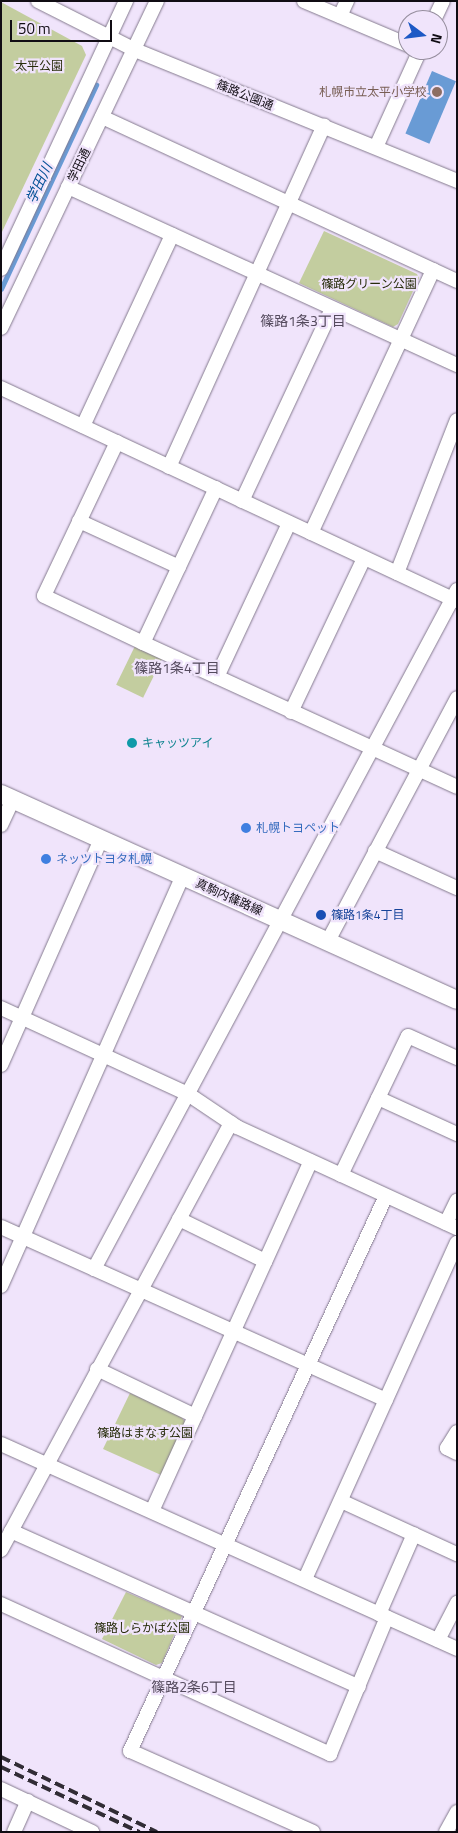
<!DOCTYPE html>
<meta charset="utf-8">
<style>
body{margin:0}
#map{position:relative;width:458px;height:1833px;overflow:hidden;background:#f0e4fb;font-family:"Titillium Web","Noto Sans JP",sans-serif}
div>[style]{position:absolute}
.green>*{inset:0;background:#c3cd9f;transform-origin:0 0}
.water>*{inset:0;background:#699bd5;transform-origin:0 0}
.stream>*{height:4.5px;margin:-2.25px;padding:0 2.25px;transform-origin:2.25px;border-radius:2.25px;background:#699bd5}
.roads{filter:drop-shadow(0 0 1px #847a8e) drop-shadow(0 0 1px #847a8e)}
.minor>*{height:14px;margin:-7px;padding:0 7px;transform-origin:7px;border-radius:7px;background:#fff}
.major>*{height:18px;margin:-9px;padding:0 9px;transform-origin:9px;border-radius:9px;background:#fff}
.rail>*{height:4px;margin-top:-2px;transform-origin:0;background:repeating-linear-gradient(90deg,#312c35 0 10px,transparent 0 15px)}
.dots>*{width:14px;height:14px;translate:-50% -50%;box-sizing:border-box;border:2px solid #f0e4fb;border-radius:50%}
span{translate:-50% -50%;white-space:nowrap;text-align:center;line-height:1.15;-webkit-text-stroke:4.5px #f0e4fb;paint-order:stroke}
.park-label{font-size:12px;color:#272c0b}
.education-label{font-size:12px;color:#785e54}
.right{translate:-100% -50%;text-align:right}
.street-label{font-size:12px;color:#100c13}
.culture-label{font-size:12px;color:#0d838f}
.left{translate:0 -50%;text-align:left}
.shop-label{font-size:12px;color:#366cbe}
.transit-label{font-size:12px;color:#164399}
.water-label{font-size:14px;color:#045197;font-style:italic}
.neighbourhood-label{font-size:14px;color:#544a5d}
.frame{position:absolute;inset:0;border:2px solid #100c13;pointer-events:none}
.north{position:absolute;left:398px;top:10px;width:50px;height:50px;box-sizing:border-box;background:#f0e4fb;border:1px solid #968e9e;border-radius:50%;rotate:105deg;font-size:14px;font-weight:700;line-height:20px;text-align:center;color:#100c13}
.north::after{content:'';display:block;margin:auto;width:18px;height:22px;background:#1d59c5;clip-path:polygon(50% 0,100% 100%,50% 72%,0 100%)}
.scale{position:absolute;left:10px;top:20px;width:102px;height:22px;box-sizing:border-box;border:2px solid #100c13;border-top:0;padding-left:6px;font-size:15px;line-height:18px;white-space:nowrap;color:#100c13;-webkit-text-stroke:4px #f0e4fb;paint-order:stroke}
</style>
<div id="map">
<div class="green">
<div style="clip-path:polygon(1px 2px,82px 46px,86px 55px,1px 234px)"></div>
<div style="clip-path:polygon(324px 231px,417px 274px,419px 278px,398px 324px,393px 327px,299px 283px)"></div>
<div style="left:135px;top:646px;width:30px;height:43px;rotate:26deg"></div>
<div style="clip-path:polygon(130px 1393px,180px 1415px,186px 1423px,161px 1475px,103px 1449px)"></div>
<div style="clip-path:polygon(126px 1592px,182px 1616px,162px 1663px,156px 1665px,102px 1639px)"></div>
</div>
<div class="water">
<div style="left:432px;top:71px;width:26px;height:68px;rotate:23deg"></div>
</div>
<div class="stream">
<div style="left:1px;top:289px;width:225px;rotate:-65deg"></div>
</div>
<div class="roads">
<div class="minor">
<div style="left:38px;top:1px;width:109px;rotate:26.8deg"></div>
<div style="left:135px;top:50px;width:348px;rotate:22.1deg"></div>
<div style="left:304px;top:1px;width:113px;rotate:22.9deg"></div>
<div style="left:340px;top:16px;width:17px;rotate:-65deg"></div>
<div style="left:434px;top:20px;width:21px;rotate:-65deg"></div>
<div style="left:102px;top:117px;width:391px;rotate:24.8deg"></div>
<div style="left:376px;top:147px;width:107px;rotate:-65.6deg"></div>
<div style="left:68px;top:187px;width:428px;rotate:24.6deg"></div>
<div style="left:1px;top:269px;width:296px;rotate:-65deg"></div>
<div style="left:1px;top:328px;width:362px;rotate:-64.5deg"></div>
<div style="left:1px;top:388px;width:503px;rotate:25.04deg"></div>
<div style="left:83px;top:426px;width:211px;rotate:-65deg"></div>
<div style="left:117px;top:442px;width:170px;rotate:115.4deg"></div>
<div style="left:44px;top:596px;width:110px;rotate:25.4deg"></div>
<div style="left:169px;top:467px;width:375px;rotate:-65.6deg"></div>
<div style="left:216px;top:488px;width:171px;rotate:115.2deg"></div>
<div style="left:143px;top:643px;width:345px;rotate:24.6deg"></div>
<div style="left:242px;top:501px;width:212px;rotate:-64.9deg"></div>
<div style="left:79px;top:521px;width:110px;rotate:24.7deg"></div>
<div style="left:311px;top:533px;width:290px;rotate:-65.1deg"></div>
<div style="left:397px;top:573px;width:164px;rotate:-68.6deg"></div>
<div style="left:217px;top:677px;width:170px;rotate:-64.9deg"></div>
<div style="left:291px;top:712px;width:170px;rotate:-64.6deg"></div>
<div style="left:1px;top:825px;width:29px;rotate:-65deg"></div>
<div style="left:375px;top:851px;width:90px;rotate:24.3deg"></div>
<div style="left:328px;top:941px;width:275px;rotate:-62deg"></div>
<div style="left:1px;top:1008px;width:206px;rotate:24.7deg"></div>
<div style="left:188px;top:1094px;width:59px;rotate:34deg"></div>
<div style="left:237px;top:1127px;width:242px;rotate:24.7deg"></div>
<div style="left:1px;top:1065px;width:247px;rotate:-66.1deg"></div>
<div style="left:378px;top:1098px;width:87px;rotate:24.5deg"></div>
<div style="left:341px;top:1175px;width:154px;rotate:-64.3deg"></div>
<div style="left:408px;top:1036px;width:54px;rotate:24.2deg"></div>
<div style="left:179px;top:1219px;width:96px;rotate:26deg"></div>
<div style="left:446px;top:1223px;width:25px;rotate:-64deg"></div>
<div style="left:1px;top:1227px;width:422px;rotate:24.2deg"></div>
<div style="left:94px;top:1269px;width:770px;rotate:-61.87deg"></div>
<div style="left:1px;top:1286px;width:449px;rotate:-66.1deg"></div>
<div style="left:97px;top:1369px;width:109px;rotate:25.6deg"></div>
<div style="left:457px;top:1432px;width:19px;rotate:122deg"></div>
<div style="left:447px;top:1448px;width:11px;rotate:27deg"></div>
<div style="left:1px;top:1444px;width:500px;rotate:24.2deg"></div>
<div style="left:341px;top:1501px;width:128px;rotate:24.6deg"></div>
<div style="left:152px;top:1511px;width:384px;rotate:-65.6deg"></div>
<div style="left:11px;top:1531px;width:381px;rotate:24.1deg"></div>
<div style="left:1px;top:1550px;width:485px;rotate:-61.7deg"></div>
<div style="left:305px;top:1579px;width:369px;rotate:-65.7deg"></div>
<div style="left:1px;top:1604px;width:362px;rotate:24.5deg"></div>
<div style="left:330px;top:1754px;width:148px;rotate:-67.4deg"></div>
<div style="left:379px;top:1614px;width:87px;rotate:-66.4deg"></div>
<div style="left:438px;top:1640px;width:42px;rotate:-62.8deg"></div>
<div style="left:1px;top:1789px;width:101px;rotate:25.3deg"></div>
<div style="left:14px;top:1832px;width:34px;rotate:-66deg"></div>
<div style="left:313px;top:1832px;width:200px;rotate:-156.1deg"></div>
<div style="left:130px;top:1751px;width:611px;rotate:-65.24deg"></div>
<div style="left:446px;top:1832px;width:23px;rotate:-61deg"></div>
</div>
<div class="major">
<div style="left:1px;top:794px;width:500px;rotate:24.31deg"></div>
</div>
</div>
<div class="rail">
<div style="left:1px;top:1757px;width:173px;rotate:25.7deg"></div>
<div style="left:1px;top:1767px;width:153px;rotate:25.2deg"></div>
</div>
<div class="dots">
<div style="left:437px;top:92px;background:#8d6e63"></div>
<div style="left:132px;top:743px;background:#0f9aa8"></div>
<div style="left:246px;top:828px;background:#3f7fe0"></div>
<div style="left:46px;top:859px;background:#3f7fe0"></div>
<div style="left:321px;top:915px;background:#1a4fb4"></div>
</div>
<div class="park-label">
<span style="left:39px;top:66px">太平公園</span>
<span style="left:369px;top:284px">篠路グリーン公園</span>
<span style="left:145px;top:1433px">篠路はまなす公園</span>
<span style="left:142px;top:1628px">篠路しらかば公園</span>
</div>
<div class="education-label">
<span class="right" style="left:427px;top:92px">札幌市立太平小学校</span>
</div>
<div class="street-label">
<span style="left:245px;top:95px;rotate:22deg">篠路公園通</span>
<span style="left:79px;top:165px;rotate:-64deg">学田通</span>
<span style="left:229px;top:897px;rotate:24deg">真駒内篠路線</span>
</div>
<div class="culture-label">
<span class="left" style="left:142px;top:743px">キャッツアイ</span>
</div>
<div class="shop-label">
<span class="left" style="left:256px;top:828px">札幌トヨペット</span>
<span class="left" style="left:56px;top:859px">ネッツトヨタ札幌</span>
</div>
<div class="transit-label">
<span class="left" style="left:331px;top:915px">篠路1条4丁目</span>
</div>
<div class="water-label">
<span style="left:39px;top:183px;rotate:-65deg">学田川</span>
</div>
<div class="neighbourhood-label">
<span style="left:303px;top:321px">篠路1条3丁目</span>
<span style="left:177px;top:668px">篠路1条4丁目</span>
<span style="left:194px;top:1687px">篠路2条6丁目</span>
</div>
<div class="frame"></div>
<div class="north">N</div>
<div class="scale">50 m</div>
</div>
